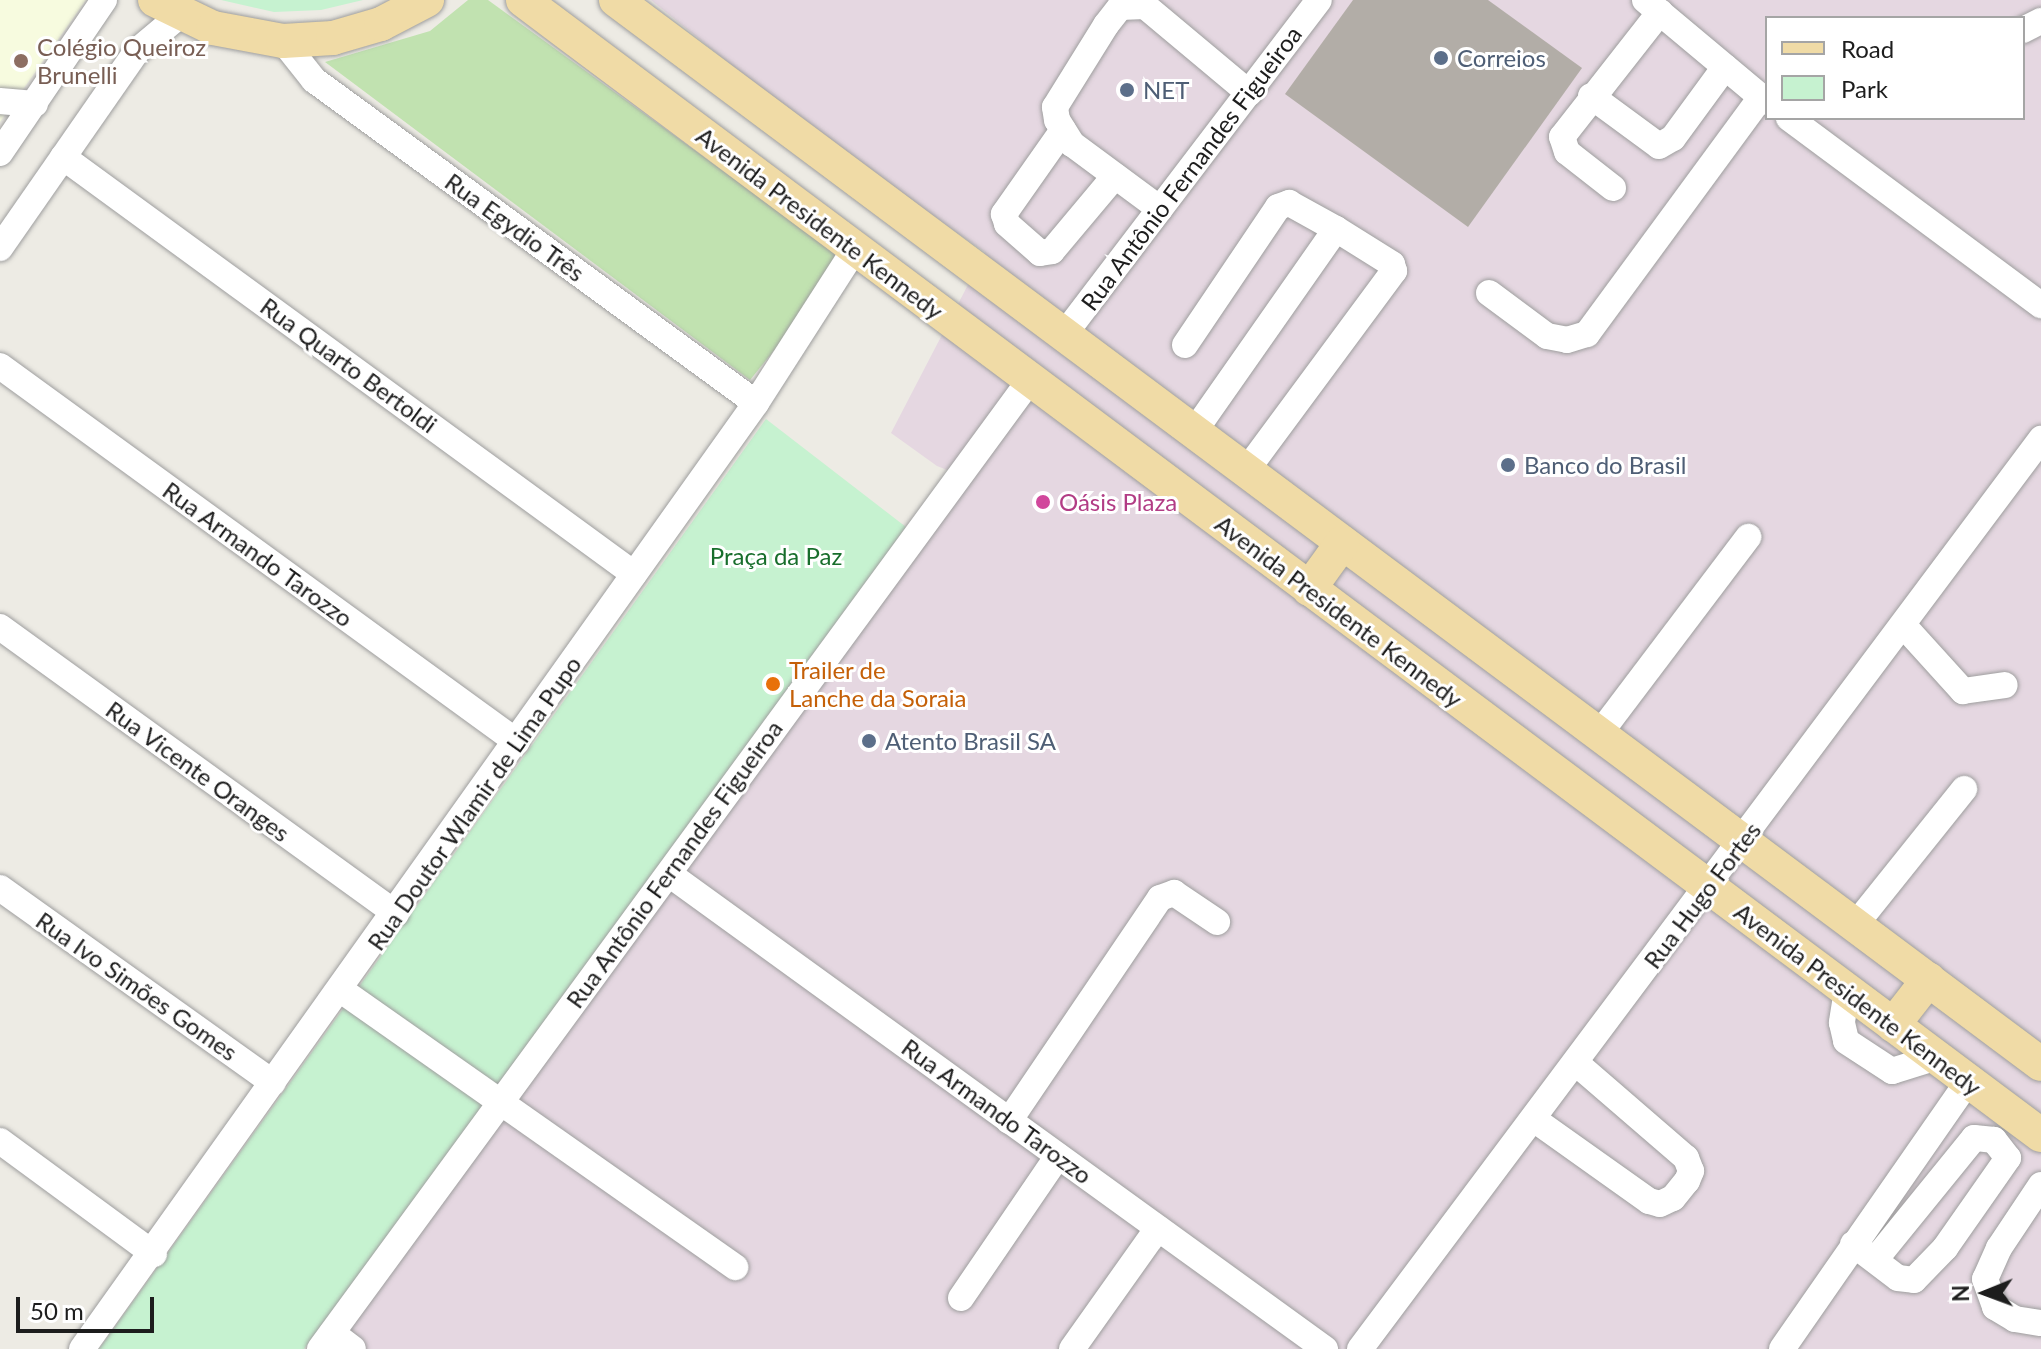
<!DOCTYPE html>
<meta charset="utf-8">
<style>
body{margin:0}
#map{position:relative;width:2041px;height:1349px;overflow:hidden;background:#edebe4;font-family:Lato,sans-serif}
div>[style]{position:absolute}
.industrial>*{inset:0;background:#e5d7e1}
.education>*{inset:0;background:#f7fbdf}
.grass>*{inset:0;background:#c1e2b0}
.park>*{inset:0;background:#c6f2d0}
.building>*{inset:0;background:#b2ada7}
.roads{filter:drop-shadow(0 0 2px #9e9e9e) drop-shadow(0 0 2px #9e9e9e)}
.minor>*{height:26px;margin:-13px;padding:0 13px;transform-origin:13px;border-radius:13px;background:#fff}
.major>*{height:34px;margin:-17px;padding:0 17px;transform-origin:17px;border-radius:17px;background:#f0dba6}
.dots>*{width:22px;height:22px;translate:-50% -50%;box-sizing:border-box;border:4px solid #fff;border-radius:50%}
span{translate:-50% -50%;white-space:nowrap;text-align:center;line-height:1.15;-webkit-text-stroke:6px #fff;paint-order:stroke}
.education-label{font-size:24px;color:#785e54}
.left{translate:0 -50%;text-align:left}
.service-label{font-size:24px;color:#4e5e75}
.street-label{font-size:24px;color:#1d1d1d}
.hotel-label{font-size:24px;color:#b23c85}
.park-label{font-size:24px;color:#186e2c}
.food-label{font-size:24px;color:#c56008}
.legend{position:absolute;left:1765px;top:16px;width:260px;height:104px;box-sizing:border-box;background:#fff;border:2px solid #a5a5a5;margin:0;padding:10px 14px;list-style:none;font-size:24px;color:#1d1d1d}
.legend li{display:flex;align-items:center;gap:16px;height:40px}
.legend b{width:40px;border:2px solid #a5a5a5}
.north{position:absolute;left:1945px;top:1253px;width:80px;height:80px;-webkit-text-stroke:6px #fff;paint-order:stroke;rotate:269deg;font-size:22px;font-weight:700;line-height:32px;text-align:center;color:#1d1d1d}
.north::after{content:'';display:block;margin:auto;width:28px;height:36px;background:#1d1d1d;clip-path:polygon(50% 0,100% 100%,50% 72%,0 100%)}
.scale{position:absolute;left:16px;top:1297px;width:138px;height:36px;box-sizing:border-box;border:4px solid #1d1d1d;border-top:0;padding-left:10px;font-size:24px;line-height:28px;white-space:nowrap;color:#1d1d1d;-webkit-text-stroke:6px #fff;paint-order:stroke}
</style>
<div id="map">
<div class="industrial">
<div style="clip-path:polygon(evenodd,651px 0,2041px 0,2041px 1349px,319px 1349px,960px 475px,937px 466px,891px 433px,985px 252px,836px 150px,651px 0,1767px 18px,2023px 18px,2023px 118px,1767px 118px,1767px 18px)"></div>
</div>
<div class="education">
<div style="clip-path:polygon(0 0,86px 0,0 122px)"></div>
</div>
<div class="grass">
<div style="clip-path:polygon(468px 0,488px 0,847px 261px,750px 380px,325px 62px,430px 31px)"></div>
</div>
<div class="park">
<div style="clip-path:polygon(221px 0,363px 0,321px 10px,274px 12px)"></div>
<div style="clip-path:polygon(766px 419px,906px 527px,304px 1349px,99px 1349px)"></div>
</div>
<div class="building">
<div style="clip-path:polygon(1353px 0,1488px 0,1582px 68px,1468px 227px,1285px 94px)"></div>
</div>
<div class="roads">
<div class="minor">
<div style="left:1645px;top:0;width:159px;rotate:39.9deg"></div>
<div style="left:2023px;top:30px;width:20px;rotate:-27deg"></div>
<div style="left:283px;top:41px;width:50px;rotate:51.5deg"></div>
<div style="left:314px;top:80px;width:547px;rotate:36.16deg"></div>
<div style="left:1591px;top:96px;width:84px;rotate:36.3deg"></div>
<div style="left:1659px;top:146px;width:16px;rotate:-30deg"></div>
<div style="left:1673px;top:138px;width:88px;rotate:-53.8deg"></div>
<div style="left:0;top:101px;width:35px;rotate:5deg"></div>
<div style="left:1789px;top:118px;width:314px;rotate:36.6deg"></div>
<div style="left:1063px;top:130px;width:103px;rotate:125.1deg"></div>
<div style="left:1004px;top:214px;width:10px;rotate:73deg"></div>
<div style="left:1007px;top:224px;width:44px;rotate:41.3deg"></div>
<div style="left:1040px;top:253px;width:12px;rotate:-9deg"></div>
<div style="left:1052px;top:251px;width:98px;rotate:-50deg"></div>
<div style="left:0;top:153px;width:185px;rotate:-55.8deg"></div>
<div style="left:63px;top:157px;width:707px;rotate:36.14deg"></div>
<div style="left:1613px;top:188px;width:58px;rotate:-142deg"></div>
<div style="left:1567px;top:152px;width:16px;rotate:-108deg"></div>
<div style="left:1562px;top:137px;width:159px;rotate:-51.9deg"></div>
<div style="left:1160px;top:209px;width:109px;rotate:-143.5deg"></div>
<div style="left:1072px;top:144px;width:28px;rotate:-122deg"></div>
<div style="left:1057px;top:120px;width:13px;rotate:-99deg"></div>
<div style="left:1055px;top:107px;width:97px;rotate:-58.1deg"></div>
<div style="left:1106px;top:25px;width:23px;rotate:-52deg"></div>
<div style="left:1120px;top:7px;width:25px;rotate:-2deg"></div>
<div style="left:1145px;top:6px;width:136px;rotate:39.9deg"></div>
<div style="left:0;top:248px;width:240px;rotate:-55.2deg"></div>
<div style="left:137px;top:51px;width:56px;rotate:-39.9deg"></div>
<div style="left:1489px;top:293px;width:72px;rotate:36.6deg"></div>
<div style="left:1547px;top:336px;width:20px;rotate:11deg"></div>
<div style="left:1567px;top:340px;width:21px;rotate:-17deg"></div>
<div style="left:1587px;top:334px;width:294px;rotate:-53.7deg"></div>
<div style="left:1063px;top:336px;width:422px;rotate:-52.7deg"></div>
<div style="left:1185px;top:345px;width:166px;rotate:-56deg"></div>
<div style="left:1278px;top:207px;width:12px;rotate:-20deg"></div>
<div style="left:1289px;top:203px;width:54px;rotate:29deg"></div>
<div style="left:1336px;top:229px;width:249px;rotate:125deg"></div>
<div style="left:0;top:366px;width:639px;rotate:36.03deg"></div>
<div style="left:1246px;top:471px;width:249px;rotate:-53.5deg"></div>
<div style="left:1394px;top:271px;width:7px;rotate:-106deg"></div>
<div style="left:1392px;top:264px;width:66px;rotate:-148deg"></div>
<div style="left:1904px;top:626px;width:88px;rotate:47.8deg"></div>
<div style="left:1963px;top:691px;width:42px;rotate:-8.1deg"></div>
<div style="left:0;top:627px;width:489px;rotate:35.9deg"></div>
<div style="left:1600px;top:733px;width:246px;rotate:-52.9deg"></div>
<div style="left:669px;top:874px;width:810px;rotate:35.91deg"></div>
<div style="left:0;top:888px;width:335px;rotate:35.5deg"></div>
<div style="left:1856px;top:924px;width:173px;rotate:-51.3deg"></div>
<div style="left:341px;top:990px;width:482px;rotate:35.1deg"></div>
<div style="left:1847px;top:990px;width:33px;rotate:99deg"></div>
<div style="left:1842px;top:1023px;width:18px;rotate:77deg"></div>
<div style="left:1846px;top:1041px;width:55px;rotate:33.1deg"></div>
<div style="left:1892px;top:1071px;width:47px;rotate:-17.3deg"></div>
<div style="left:1535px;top:1120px;width:140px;rotate:35.4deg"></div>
<div style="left:1649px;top:1201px;width:11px;rotate:15deg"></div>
<div style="left:1660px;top:1204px;width:14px;rotate:-25deg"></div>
<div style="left:1673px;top:1198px;width:22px;rotate:-51deg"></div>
<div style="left:1687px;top:1181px;width:11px;rotate:-68deg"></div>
<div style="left:1691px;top:1171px;width:14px;rotate:-111deg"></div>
<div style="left:1686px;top:1158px;width:144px;rotate:-139.2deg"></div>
<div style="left:1009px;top:1121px;width:269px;rotate:-55.9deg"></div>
<div style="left:1160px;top:898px;width:15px;rotate:-20deg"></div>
<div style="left:1174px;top:893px;width:52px;rotate:34deg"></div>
<div style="left:0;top:1141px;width:191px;rotate:36.3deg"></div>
<div style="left:2041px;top:1185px;width:76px;rotate:123.7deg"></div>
<div style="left:1999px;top:1248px;width:34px;rotate:114deg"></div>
<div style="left:1985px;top:1279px;width:30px;rotate:70deg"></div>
<div style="left:1995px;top:1307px;width:23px;rotate:31deg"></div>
<div style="left:2015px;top:1319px;width:26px;rotate:9deg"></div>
<div style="left:1853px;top:1244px;width:56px;rotate:37.1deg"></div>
<div style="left:1898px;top:1278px;width:16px;rotate:7deg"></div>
<div style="left:1914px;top:1280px;width:45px;rotate:-45.9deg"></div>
<div style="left:1945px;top:1248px;width:110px;rotate:-55deg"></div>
<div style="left:2008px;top:1158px;width:23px;rotate:-128deg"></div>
<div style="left:1994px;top:1140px;width:20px;rotate:-174deg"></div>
<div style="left:1974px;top:1138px;width:157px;rotate:129.1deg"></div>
<div style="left:961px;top:1298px;width:172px;rotate:-55.7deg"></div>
<div style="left:332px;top:1333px;width:26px;rotate:37deg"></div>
<div style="left:82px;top:1349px;width:1162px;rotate:-54.53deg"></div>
<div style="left:756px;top:403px;width:183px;rotate:-57.3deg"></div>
<div style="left:320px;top:1349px;width:1201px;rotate:-53.77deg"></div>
<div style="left:1072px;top:1349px;width:148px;rotate:-54.6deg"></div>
<div style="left:1360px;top:1349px;width:1137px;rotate:-53.19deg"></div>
<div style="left:1782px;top:1349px;width:326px;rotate:-55.2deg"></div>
</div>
<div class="major">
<div style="left:155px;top:0;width:64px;rotate:25.8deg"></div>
<div style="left:213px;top:28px;width:71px;rotate:10.5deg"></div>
<div style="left:283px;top:41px;width:50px;rotate:-3.4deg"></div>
<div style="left:333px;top:38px;width:50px;rotate:-16.3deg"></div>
<div style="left:381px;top:24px;width:52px;rotate:-27.6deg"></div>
<div style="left:523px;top:0;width:1895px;rotate:36.79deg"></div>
<div style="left:616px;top:0;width:1778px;rotate:36.75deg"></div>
<div style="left:1309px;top:589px;width:57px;rotate:-54.3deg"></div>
<div style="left:1893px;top:1025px;width:58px;rotate:-52deg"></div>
</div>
</div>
<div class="dots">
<div style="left:1441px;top:58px;background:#5c6f8a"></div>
<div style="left:21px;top:61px;background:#8d6e63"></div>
<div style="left:1127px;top:90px;background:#5c6f8a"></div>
<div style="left:1508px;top:465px;background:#5c6f8a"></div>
<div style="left:1043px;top:502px;background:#d1479c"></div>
<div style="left:773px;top:684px;background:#e8710a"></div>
<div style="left:869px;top:741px;background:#5c6f8a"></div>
</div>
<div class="education-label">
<span class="left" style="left:37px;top:61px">Colégio Queiroz<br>Brunelli</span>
</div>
<div class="service-label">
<span class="left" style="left:1457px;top:58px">Correios</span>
<span class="left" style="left:1143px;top:90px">NET</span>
<span class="left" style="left:1524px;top:465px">Banco do Brasil</span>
<span class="left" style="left:885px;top:741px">Atento Brasil SA</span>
</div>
<div class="street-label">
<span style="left:1191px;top:168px;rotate:-53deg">Rua Antônio Fernandes Figueiroa</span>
<span style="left:820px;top:223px;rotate:37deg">Avenida Presidente Kennedy</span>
<span style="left:515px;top:227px;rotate:36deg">Rua Egydio Três</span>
<span style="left:349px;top:365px;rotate:36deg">Rua Quarto Bertoldi</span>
<span style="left:258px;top:554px;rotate:36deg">Rua Armando Tarozzo</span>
<span style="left:1339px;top:611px;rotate:37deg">Avenida Presidente Kennedy</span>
<span style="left:198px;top:771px;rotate:36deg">Rua Vicente Oranges</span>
<span style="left:474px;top:803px;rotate:-55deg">Rua Doutor Wlamir de Lima Pupo</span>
<span style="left:674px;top:864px;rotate:-54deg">Rua Antônio Fernandes Figueiroa</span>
<span style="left:1702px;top:895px;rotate:-53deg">Rua Hugo Fortes</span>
<span style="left:137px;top:986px;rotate:35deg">Rua Ivo Simões Gomes</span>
<span style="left:1858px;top:999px;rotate:37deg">Avenida Presidente Kennedy</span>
<span style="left:997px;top:1111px;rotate:36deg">Rua Armando Tarozzo</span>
</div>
<div class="hotel-label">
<span class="left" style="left:1059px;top:502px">Oásis Plaza</span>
</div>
<div class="park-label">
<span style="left:776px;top:556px">Praça da Paz</span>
</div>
<div class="food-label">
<span class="left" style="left:789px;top:684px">Trailer de<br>Lanche da Soraia</span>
</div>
<ul class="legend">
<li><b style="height:10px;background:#f0dba6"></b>Road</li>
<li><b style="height:22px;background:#c6f2d0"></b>Park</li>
</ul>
<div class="north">N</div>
<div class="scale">50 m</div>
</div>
